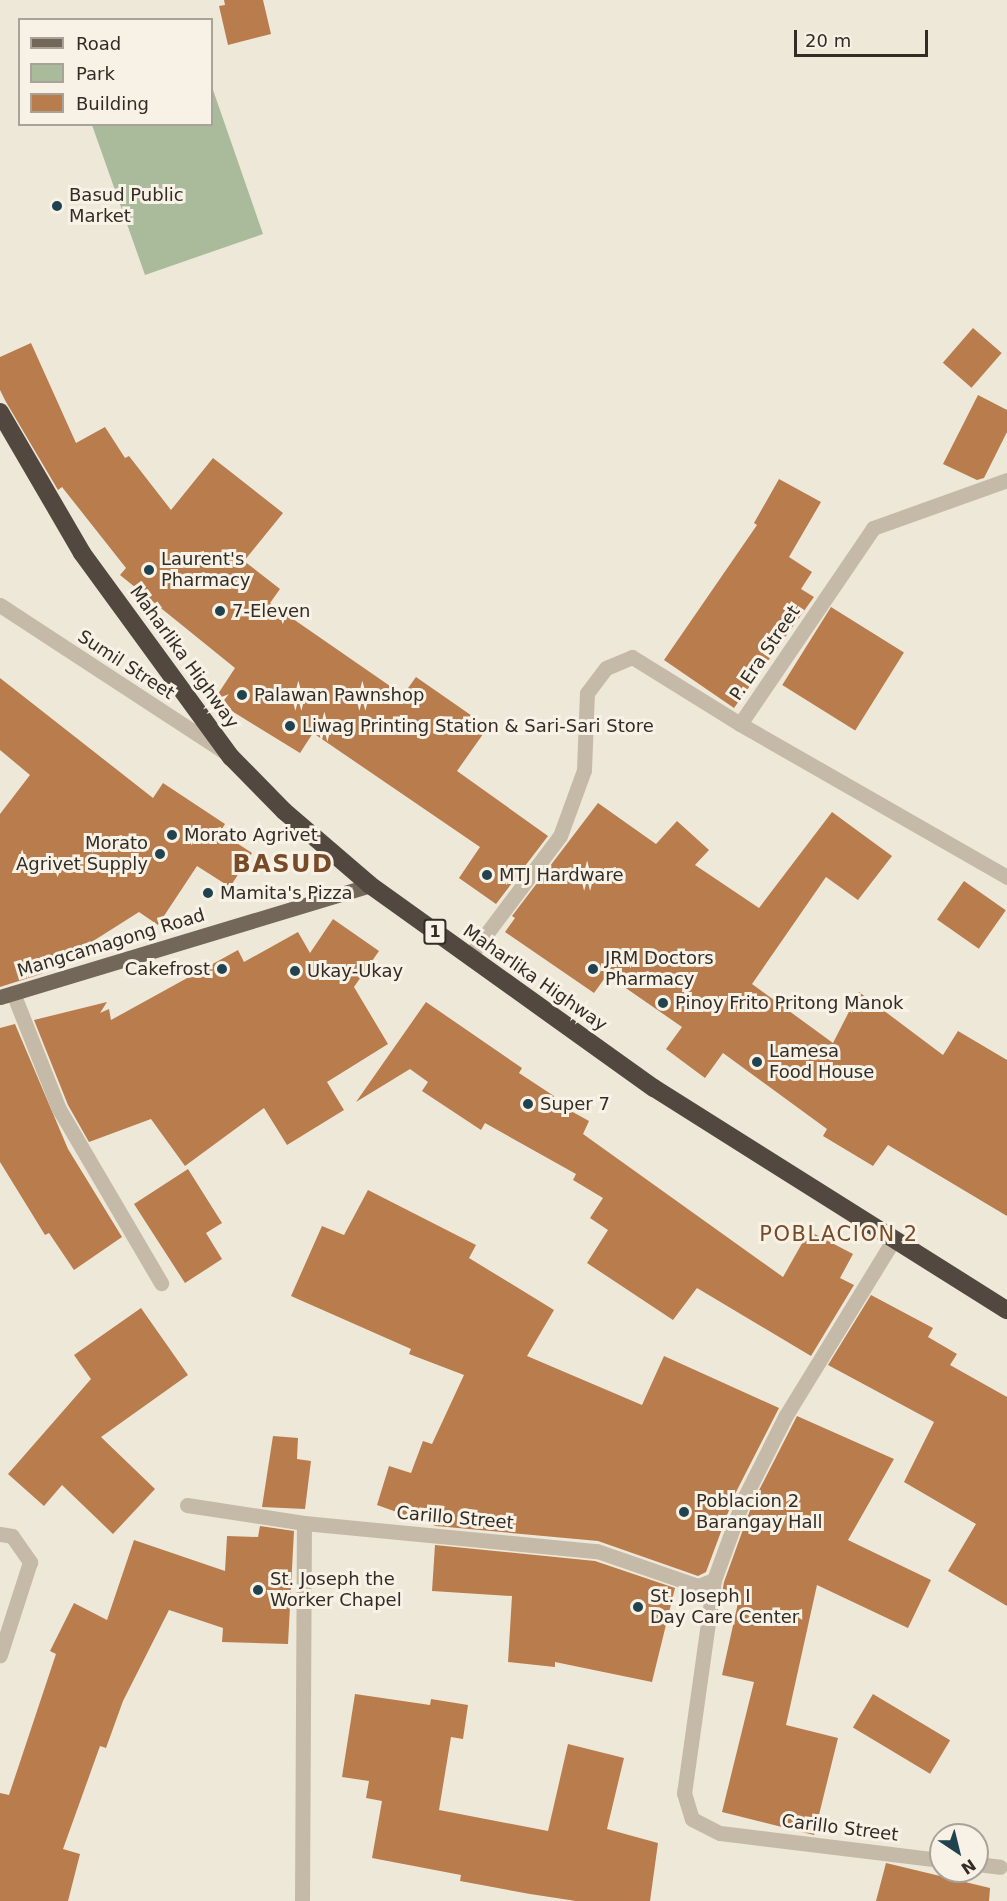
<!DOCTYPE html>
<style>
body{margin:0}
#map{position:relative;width:1007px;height:1901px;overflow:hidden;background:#eee8d9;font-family:"DejaVu Sans",sans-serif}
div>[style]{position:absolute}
.green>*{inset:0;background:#aabb9b}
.building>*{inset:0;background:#b97c4d;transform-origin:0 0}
.minor>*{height:15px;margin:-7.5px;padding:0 7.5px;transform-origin:7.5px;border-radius:7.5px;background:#c5baa7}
.major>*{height:15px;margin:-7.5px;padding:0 7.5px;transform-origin:7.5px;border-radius:7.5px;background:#726759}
.highway>*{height:18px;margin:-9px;padding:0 9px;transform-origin:9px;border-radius:9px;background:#52483f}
.dots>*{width:16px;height:16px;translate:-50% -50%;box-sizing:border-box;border:3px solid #f7f2e5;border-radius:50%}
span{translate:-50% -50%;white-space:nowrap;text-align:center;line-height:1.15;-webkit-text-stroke:6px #f7f2e5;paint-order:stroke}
.shield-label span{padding:2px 4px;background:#f7f2e5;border:2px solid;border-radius:4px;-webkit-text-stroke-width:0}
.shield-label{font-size:16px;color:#322c27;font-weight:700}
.poi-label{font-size:18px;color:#322c27}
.left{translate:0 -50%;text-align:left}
.right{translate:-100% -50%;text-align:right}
.street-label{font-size:18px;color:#322c27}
.quarter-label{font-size:21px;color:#784b28;letter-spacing:1.5px}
.district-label{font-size:24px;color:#784b28;font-weight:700;letter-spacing:1.5px}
.legend{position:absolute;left:18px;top:18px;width:195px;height:108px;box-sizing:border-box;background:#f7f2e5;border:2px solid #a8a399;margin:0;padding:8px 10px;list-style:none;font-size:18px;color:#322c27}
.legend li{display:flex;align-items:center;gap:12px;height:30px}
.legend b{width:30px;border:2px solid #a8a399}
.north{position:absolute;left:929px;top:1823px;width:60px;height:60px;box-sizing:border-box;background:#f7f2e5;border:2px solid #a8a399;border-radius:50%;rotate:145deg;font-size:16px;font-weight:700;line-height:24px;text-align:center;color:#322c27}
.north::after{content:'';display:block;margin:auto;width:21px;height:27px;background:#21434f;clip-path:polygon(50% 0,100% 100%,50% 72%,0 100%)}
.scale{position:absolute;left:794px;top:30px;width:134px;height:27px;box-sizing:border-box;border:3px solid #322c27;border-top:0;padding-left:8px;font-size:18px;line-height:21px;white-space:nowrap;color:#322c27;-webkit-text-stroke:4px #f7f2e5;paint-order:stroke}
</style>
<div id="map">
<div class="green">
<div style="clip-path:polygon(212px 87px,263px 234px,145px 275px,92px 125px,212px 124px)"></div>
</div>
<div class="building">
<div style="clip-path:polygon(224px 0,263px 0,271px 34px,228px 45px,219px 6px,225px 5px)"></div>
<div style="left:973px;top:328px;width:38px;height:46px;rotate:41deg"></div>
<div style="clip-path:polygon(31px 343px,76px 443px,105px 427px,125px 458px,129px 456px,171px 510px,213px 458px,283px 513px,244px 561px,280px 589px,270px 603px,403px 695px,416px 677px,488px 727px,457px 771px,548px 836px,496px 904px,459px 878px,480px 847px,313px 733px,300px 753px,214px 700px,235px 668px,120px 575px,126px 568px,62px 487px,58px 490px,6px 402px,0 390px,0 357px)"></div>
<div style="clip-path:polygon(978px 395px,1007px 410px,1007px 432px,984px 478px,977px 480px,943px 464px)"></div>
<div style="clip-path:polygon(779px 479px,821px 502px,789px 557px,812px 572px,801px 589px,814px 597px,734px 708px,664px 660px,757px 525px,754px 523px)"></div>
<div style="left:831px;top:607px;width:86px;height:92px;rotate:32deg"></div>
<div style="clip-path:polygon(0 678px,153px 798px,163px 783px,225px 824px,220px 832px,252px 853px,230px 887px,197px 866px,158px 925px,139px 912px,41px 974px,0 987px,0 814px,30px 775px,0 750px)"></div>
<div style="clip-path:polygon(598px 803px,656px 844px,677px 821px,709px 850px,695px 865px,759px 908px,832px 812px,892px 856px,858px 900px,826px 877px,752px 984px,833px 1043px,859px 992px,943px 1055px,958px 1031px,1007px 1060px,1007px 1216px,888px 1145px,873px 1166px,823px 1136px,827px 1129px,723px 1053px,705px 1078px,666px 1049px,682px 1027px,607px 975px,594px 993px,505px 932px,515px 918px,512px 916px)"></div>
<div style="left:964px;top:881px;width:51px;height:47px;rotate:35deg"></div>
<div style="clip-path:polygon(333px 919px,379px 951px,354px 987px,388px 1044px,327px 1082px,344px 1110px,287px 1145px,264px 1108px,185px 1166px,151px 1119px,89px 1142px,68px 1105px,34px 1020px,107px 1002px,100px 1013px,109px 1009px,111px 1020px,238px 950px,244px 962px,298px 932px,310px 953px)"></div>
<div style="clip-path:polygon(426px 1002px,522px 1068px,519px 1073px,554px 1096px,551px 1100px,589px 1121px,583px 1134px,783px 1277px,809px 1231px,853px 1254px,840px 1278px,854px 1285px,811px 1356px,697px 1288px,673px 1320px,587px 1263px,608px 1230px,590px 1218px,603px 1198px,573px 1180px,576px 1174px,485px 1123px,481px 1130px,422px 1091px,428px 1082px,410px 1069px,356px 1102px)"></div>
<div style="clip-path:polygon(15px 1024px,68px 1149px,122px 1237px,74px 1270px,49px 1233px,45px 1235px,0 1162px,0 1028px)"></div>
<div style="clip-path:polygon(188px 1169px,222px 1223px,206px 1233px,222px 1259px,185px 1283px,134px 1204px)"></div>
<div style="clip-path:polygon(368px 1190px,476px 1245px,469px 1258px,554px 1310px,527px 1356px,642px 1405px,664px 1356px,779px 1408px,735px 1494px,706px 1572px,698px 1576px,598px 1541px,436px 1526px,377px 1505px,389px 1466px,411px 1473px,423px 1441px,432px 1444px,464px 1375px,409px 1354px,411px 1349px,291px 1296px,322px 1226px,344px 1235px)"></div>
<div style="clip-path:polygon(871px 1295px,933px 1328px,928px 1337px,957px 1354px,950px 1365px,1007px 1397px,1007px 1606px,948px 1571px,976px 1524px,904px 1482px,934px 1422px,828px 1365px)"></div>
<div style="clip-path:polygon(141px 1308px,188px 1375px,101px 1437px,155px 1489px,113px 1534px,62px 1485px,44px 1506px,8px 1474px,91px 1379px,74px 1355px)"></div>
<div style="clip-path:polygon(797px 1416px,894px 1459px,848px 1540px,931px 1580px,908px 1628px,817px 1585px,786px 1725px,838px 1738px,814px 1835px,722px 1812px,754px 1682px,722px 1675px,738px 1603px,721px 1599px,724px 1582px,753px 1502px)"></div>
<div style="clip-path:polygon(273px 1436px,298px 1438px,297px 1459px,311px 1461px,305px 1509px,262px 1507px)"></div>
<div style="clip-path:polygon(260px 1526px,294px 1531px,288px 1644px,222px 1642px,223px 1628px,169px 1610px,123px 1701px,106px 1748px,100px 1746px,63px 1849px,80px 1854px,68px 1901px,0 1901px,0 1793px,9px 1795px,56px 1654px,50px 1651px,74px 1603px,107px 1620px,134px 1540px,225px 1571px,227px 1536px,258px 1537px)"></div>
<div style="clip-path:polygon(435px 1545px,595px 1561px,675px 1588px,652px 1682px,555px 1662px,555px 1667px,508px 1662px,512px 1596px,432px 1591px)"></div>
<div style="clip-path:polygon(355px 1694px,430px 1705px,431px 1699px,468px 1705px,463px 1739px,451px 1737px,439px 1810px,548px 1831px,568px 1744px,624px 1758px,607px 1829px,658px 1843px,650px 1901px,576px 1901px,530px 1894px,460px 1881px,461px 1875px,372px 1858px,382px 1801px,366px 1798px,369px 1781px,342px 1777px)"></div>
<div style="left:873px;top:1694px;width:90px;height:39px;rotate:31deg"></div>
<div style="clip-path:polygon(886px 1863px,990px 1888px,989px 1901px,876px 1901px)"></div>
</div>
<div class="minor">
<div style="left:0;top:605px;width:270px;rotate:33.2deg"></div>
<div style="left:740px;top:724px;width:308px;rotate:29.8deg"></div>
<div style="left:469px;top:957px;width:151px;rotate:-53.1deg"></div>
<div style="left:560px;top:836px;width:70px;rotate:-70deg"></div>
<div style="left:584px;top:770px;width:77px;rotate:-87.8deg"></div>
<div style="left:587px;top:693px;width:31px;rotate:-53deg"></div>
<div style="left:606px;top:668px;width:28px;rotate:-23deg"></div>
<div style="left:632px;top:657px;width:127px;rotate:31.8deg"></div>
<div style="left:740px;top:724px;width:237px;rotate:-55.8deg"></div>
<div style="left:873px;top:528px;width:142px;rotate:-19.7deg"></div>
<div style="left:13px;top:993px;width:125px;rotate:68.4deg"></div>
<div style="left:59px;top:1109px;width:202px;rotate:59.6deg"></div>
<div style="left:894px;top:1239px;width:206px;rotate:121.5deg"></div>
<div style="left:786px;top:1415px;width:93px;rotate:116.8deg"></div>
<div style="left:744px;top:1498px;width:87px;rotate:110.1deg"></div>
<div style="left:714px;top:1580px;width:215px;rotate:98deg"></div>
<div style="left:684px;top:1793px;width:27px;rotate:73deg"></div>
<div style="left:692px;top:1819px;width:31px;rotate:27deg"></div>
<div style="left:720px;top:1833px;width:223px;rotate:7deg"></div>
<div style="left:187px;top:1505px;width:118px;rotate:8.7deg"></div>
<div style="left:304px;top:1523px;width:294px;rotate:5.5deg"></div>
<div style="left:597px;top:1551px;width:107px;rotate:19.1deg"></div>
<div style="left:698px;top:1586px;width:17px;rotate:-21deg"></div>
<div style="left:0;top:1534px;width:12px;rotate:9deg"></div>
<div style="left:12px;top:1536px;width:32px;rotate:55deg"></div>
<div style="left:30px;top:1562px;width:98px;rotate:107.9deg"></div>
<div style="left:977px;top:1864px;width:23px;rotate:7deg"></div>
<div style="left:302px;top:1901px;width:378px;rotate:-89.7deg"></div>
</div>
<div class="major">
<div style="left:0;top:997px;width:387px;rotate:-16.8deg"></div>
</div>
<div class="highway">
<div style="left:0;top:412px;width:163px;rotate:59.8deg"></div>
<div style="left:82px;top:553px;width:253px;rotate:53.9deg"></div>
<div style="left:231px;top:757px;width:76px;rotate:45.5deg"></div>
<div style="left:284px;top:811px;width:113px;rotate:40.7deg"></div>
<div style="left:370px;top:885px;width:349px;rotate:35.6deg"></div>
<div style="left:654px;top:1088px;width:417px;rotate:32.2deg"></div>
</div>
<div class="dots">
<div style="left:57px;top:206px;background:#21434f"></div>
<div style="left:149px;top:570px;background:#21434f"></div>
<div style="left:220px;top:611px;background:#21434f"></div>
<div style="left:242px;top:695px;background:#21434f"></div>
<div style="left:290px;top:726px;background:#21434f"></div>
<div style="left:172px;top:835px;background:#21434f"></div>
<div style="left:160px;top:854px;background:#21434f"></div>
<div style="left:487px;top:875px;background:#21434f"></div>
<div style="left:208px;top:893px;background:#21434f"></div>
<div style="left:222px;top:969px;background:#21434f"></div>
<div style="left:593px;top:969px;background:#21434f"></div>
<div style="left:295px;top:971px;background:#21434f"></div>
<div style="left:663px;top:1003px;background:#21434f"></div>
<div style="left:757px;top:1062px;background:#21434f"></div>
<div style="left:528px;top:1104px;background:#21434f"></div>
<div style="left:684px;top:1512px;background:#21434f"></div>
<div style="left:258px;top:1590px;background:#21434f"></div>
<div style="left:638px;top:1607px;background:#21434f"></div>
</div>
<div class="shield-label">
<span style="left:435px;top:932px">1</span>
</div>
<div class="poi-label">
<span class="left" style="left:69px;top:206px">Basud Public<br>Market</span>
<span class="left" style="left:161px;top:570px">Laurent's<br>Pharmacy</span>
<span class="left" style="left:232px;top:611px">7-Eleven</span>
<span class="left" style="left:254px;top:695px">Palawan Pawnshop</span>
<span class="left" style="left:302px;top:726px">Liwag Printing Station &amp; Sari-Sari Store</span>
<span class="left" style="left:184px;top:835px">Morato Agrivet</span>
<span class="right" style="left:148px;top:854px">Morato<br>Agrivet Supply</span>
<span class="left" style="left:499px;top:875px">MTJ Hardware</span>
<span class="left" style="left:220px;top:893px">Mamita's Pizza</span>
<span class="left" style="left:605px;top:969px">JRM Doctors<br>Pharmacy</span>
<span class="right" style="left:210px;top:969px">Cakefrost</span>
<span class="left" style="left:307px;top:971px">Ukay-Ukay</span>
<span class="left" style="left:675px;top:1003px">Pinoy Frito Pritong Manok</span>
<span class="left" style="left:769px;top:1062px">Lamesa<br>Food House</span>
<span class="left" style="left:540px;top:1104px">Super 7</span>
<span class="left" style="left:696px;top:1512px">Poblacion 2<br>Barangay Hall</span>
<span class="left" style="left:270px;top:1590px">St. Joseph the<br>Worker Chapel</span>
<span class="left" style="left:650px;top:1607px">St. Joseph I<br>Day Care Center</span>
</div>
<div class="street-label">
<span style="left:765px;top:653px;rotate:-56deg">P. Era Street</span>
<span style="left:184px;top:657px;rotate:54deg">Maharlika Highway</span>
<span style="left:126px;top:665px;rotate:33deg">Sumil Street</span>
<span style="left:111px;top:943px;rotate:-17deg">Mangcamagong Road</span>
<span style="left:535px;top:978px;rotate:35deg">Maharlika Highway</span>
<span style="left:455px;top:1518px;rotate:5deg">Carillo Street</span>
<span style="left:840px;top:1828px;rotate:7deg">Carillo Street</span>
</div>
<div class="quarter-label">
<span style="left:839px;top:1234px">POBLACION 2</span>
</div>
<div class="district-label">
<span style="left:283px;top:865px">BASUD</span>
</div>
<ul class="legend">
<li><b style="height:8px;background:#726759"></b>Road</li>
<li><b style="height:16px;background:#aabb9b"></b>Park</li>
<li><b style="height:16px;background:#b97c4d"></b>Building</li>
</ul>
<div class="north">N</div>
<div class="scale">20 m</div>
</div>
